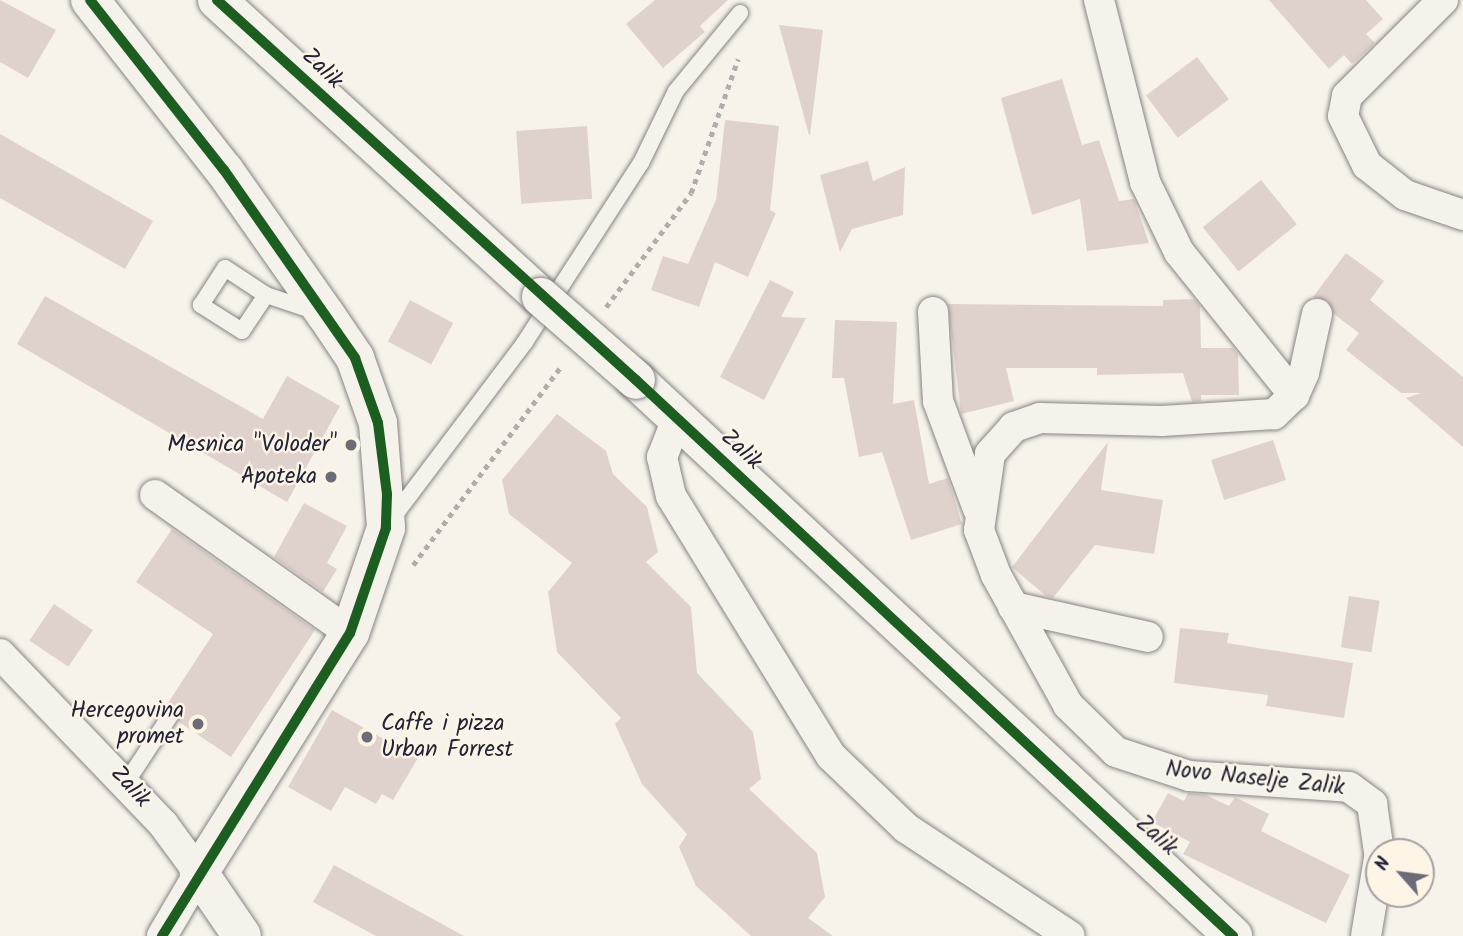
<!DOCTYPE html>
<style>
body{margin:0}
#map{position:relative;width:1463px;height:936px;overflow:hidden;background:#f7f3ea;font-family:Kalam,sans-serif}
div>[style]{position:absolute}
.building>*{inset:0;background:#dfd2cd;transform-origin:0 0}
.path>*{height:4.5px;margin-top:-2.25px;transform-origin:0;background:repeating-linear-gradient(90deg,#b0aead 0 5px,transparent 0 10px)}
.roads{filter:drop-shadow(0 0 2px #868485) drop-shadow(0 0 2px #868485)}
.lane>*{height:16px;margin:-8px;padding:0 8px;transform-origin:8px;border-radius:8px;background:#f5f2ec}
.street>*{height:30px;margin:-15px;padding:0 15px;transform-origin:15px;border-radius:15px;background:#f5f2ec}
.secondary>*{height:38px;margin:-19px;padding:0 19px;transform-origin:19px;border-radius:19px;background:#f5f2ec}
.primary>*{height:38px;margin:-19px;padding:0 19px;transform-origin:19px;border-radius:19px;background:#f5f2ec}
.bridges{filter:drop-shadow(0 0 2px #868485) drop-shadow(0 0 2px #868485)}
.primary-bridge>*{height:38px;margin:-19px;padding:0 19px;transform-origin:19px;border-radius:19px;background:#f5f2ec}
.cycleway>*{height:10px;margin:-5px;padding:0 5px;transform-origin:5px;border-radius:5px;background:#1b5e20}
.dots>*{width:19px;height:19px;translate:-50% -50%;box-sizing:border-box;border:4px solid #fcf5e5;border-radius:50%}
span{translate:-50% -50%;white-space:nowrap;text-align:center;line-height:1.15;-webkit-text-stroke:5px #fcf5e5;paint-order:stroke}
.street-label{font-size:23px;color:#22223b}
.poi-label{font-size:23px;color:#22223b}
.right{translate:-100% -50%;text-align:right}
.left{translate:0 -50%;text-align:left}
.north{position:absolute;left:1365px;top:838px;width:70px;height:70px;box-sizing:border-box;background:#fcf5e5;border:2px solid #a5a1a1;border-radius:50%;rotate:298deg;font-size:19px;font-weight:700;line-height:28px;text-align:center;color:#22223b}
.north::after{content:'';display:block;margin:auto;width:24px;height:32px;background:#6d6b78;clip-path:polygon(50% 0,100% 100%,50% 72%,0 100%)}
</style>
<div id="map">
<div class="building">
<div style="clip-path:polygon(0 0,56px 30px,28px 78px,0 62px)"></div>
<div style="clip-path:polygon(655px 0,728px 0,700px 26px,705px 32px,663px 68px,626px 24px)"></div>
<div style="clip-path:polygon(1269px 0,1366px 0,1383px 19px,1366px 34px,1375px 43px,1370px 48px,1352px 64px,1344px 55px,1329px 69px)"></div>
<div style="clip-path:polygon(779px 25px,823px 30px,810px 135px,809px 135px)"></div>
<div style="left:1197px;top:57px;width:53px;height:64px;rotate:53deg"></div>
<div style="clip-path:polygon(1062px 79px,1082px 145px,1099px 140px,1119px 201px,1134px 199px,1149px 243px,1087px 251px,1080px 199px,1032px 215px,1001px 98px)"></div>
<div style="clip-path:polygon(725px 120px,779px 126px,770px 210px,776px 213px,748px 277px,715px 262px,699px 307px,651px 290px,663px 256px,688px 264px,716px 200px)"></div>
<div style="left:587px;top:126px;width:73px;height:71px;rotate:86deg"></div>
<div style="clip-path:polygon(0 134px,153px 221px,125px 269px,0 198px)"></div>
<div style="clip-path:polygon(868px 161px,873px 181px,905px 167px,903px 215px,852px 229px,840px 252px,820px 175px)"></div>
<div style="left:1261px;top:180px;width:57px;height:75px;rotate:51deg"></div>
<div style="clip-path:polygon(1346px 253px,1384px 281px,1370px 300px,1463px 377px,1463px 447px,1406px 398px,1421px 393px,1401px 393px,1346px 350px,1359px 333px,1334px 314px,1328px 301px,1313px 297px)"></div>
<div style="clip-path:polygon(770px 280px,794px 292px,781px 317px,806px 318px,764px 400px,720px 377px)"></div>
<div style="clip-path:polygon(45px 296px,263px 419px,287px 376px,340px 406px,287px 502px,17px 344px)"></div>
<div style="clip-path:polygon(1194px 299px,1200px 306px,1201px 348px,1233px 348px,1238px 354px,1239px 395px,1201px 395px,1201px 401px,1192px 402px,1183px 373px,1097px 375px,1097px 368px,1006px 368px,1014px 401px,961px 414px,948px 304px,1163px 306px,1163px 300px)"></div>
<div style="left:410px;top:300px;width:49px;height:47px;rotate:28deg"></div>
<div style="clip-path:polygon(835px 320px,897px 322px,893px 404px,914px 400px,929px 484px,948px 478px,962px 524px,911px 540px,882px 452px,859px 457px,844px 378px,832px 378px)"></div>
<div style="clip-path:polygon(557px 414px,606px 451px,613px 474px,647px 507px,658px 552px,646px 562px,691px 607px,697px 673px,753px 732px,761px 779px,749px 789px,817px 853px,825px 897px,808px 918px,833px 936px,751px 936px,696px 886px,679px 847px,687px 834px,642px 784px,615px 724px,621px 718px,557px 652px,548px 592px,572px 563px,509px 514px,502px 480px)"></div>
<div style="left:1273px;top:440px;width:42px;height:65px;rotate:72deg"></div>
<div style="clip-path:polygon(1108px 442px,1101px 490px,1163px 500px,1154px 554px,1095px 545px,1053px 598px,1046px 596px,1012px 567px)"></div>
<div style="clip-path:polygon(304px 503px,347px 526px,327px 563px,337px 569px,323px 592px,274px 557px)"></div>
<div style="clip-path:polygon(172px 529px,315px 630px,231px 757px,179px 722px,176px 708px,166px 706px,213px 634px,136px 582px)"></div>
<div style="left:1349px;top:596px;width:31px;height:52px;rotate:9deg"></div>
<div style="left:54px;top:604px;width:47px;height:44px;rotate:34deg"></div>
<div style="clip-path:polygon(1180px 628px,1229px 633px,1227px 643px,1353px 663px,1344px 718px,1266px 706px,1268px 695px,1174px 683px)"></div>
<div style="clip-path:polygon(332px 710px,418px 758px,393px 800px,382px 794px,376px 804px,345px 787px,331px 811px,288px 787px)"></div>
<div style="clip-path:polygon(1168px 793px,1184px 801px,1188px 793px,1206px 795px,1229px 806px,1235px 797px,1269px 814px,1261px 831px,1350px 875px,1326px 923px,1183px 854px,1190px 842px,1152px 822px)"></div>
<div style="clip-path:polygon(334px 865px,464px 936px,376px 936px,313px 902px)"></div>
</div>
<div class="path">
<div style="left:606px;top:307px;width:142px;rotate:-53.3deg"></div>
<div style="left:691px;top:193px;width:142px;rotate:-70.7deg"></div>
<div style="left:413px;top:565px;width:249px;rotate:-53.3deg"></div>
</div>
<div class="roads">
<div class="lane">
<div style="left:266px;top:295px;width:43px;rotate:123.7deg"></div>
<div style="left:242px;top:331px;width:49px;rotate:-147.6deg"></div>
<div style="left:201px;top:305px;width:44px;rotate:-57deg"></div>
<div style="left:225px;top:268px;width:49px;rotate:33.4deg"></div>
<div style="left:266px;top:295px;width:51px;rotate:18.4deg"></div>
<div style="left:391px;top:520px;width:223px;rotate:-53deg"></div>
<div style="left:525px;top:342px;width:213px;rotate:-57.1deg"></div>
<div style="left:641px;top:163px;width:80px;rotate:-64.1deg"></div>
<div style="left:676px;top:91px;width:101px;rotate:-50.6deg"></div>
<div style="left:126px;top:783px;width:80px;rotate:-56.7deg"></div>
</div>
<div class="street">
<div style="left:1099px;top:0;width:188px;rotate:75.8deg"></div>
<div style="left:1145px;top:182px;width:78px;rotate:64.1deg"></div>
<div style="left:1179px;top:252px;width:184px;rotate:51.2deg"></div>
<div style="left:1443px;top:0;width:136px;rotate:135deg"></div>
<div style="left:1347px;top:96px;width:20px;rotate:101deg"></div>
<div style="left:1343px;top:116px;width:55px;rotate:63.9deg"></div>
<div style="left:1367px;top:165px;width:48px;rotate:38.3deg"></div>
<div style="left:1405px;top:195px;width:61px;rotate:19deg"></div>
<div style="left:933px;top:312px;width:89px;rotate:86.8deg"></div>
<div style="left:938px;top:401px;width:115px;rotate:69.7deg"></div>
<div style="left:1317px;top:314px;width:60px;rotate:102.4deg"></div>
<div style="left:1304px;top:373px;width:24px;rotate:114deg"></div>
<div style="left:1294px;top:395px;width:28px;rotate:136deg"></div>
<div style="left:1274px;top:414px;width:112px;rotate:176.4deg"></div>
<div style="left:1162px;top:421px;width:122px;rotate:-178.6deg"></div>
<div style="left:1040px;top:418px;width:28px;rotate:161deg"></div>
<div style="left:1014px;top:427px;width:36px;rotate:132deg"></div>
<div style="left:990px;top:454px;width:77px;rotate:98.2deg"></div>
<div style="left:979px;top:530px;width:48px;rotate:69.3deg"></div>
<div style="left:996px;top:575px;width:149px;rotate:61deg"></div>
<div style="left:1068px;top:705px;width:67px;rotate:44.4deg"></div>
<div style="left:1116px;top:752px;width:77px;rotate:18.2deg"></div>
<div style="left:1189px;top:776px;width:160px;rotate:3.9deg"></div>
<div style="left:1349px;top:787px;width:29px;rotate:36deg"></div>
<div style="left:1372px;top:804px;width:49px;rotate:81.7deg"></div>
<div style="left:677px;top:419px;width:41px;rotate:111.5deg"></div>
<div style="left:662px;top:457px;width:40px;rotate:77deg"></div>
<div style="left:671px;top:496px;width:305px;rotate:58.4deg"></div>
<div style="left:831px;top:756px;width:104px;rotate:43.8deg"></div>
<div style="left:906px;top:828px;width:196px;rotate:33.4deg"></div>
<div style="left:155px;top:495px;width:239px;rotate:35.3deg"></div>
<div style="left:1013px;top:607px;width:138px;rotate:12.5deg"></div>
<div style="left:0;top:654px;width:236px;rotate:46.2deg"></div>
<div style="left:163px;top:824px;width:61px;rotate:53.7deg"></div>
<div style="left:199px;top:873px;width:73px;rotate:120.4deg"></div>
<div style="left:1366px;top:936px;width:79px;rotate:-80.5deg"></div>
</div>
<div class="secondary">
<div style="left:90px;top:0;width:216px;rotate:51.8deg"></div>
<div style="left:224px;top:170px;width:177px;rotate:54.9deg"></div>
<div style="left:326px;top:315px;width:52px;rotate:56deg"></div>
<div style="left:355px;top:358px;width:69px;rotate:70.5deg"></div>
<div style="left:378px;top:423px;width:105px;rotate:85.6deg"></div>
<div style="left:386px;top:528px;width:111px;rotate:108.9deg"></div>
<div style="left:350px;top:633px;width:284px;rotate:122.2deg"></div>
<div style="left:199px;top:873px;width:76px;rotate:55.7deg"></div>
</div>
<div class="primary">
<div style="left:217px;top:0;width:440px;rotate:42.5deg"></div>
<div style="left:636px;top:380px;width:816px;rotate:42.96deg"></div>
</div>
</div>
<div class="bridges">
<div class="primary-bridge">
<div style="left:541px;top:297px;width:126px;rotate:41.1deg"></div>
</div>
</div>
<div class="cycleway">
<div style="left:90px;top:0;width:216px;rotate:51.8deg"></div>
<div style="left:224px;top:170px;width:229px;rotate:55.1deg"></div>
<div style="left:355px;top:358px;width:69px;rotate:70.5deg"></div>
<div style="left:378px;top:423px;width:72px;rotate:82.8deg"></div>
<div style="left:387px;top:494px;width:34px;rotate:92deg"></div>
<div style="left:386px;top:528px;width:111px;rotate:108.9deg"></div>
<div style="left:350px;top:633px;width:357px;rotate:121.8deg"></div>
<div style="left:217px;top:0;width:566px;rotate:42.21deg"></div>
<div style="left:636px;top:380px;width:816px;rotate:42.96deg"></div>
</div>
<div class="dots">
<div style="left:351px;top:445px;background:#6d6b78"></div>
<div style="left:331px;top:477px;background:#6d6b78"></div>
<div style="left:198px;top:724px;background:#6d6b78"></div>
<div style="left:367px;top:737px;background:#6d6b78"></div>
</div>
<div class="street-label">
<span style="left:322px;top:69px;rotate:44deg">Zalik</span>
<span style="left:741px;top:450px;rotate:43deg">Zalik</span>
<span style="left:1255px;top:779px;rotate:6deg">Novo Naselje Zalik</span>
<span style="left:130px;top:787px;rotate:48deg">Zalik</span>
<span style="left:1156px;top:836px;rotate:42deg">Zalik</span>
</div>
<div class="poi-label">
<span class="right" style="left:337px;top:445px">Mesnica "Voloder"</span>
<span class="right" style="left:317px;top:477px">Apoteka</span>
<span class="right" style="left:184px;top:724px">Hercegovina<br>promet</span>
<span class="left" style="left:381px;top:737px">Caffe i pizza<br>Urban Forrest</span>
</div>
<div class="north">N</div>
</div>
